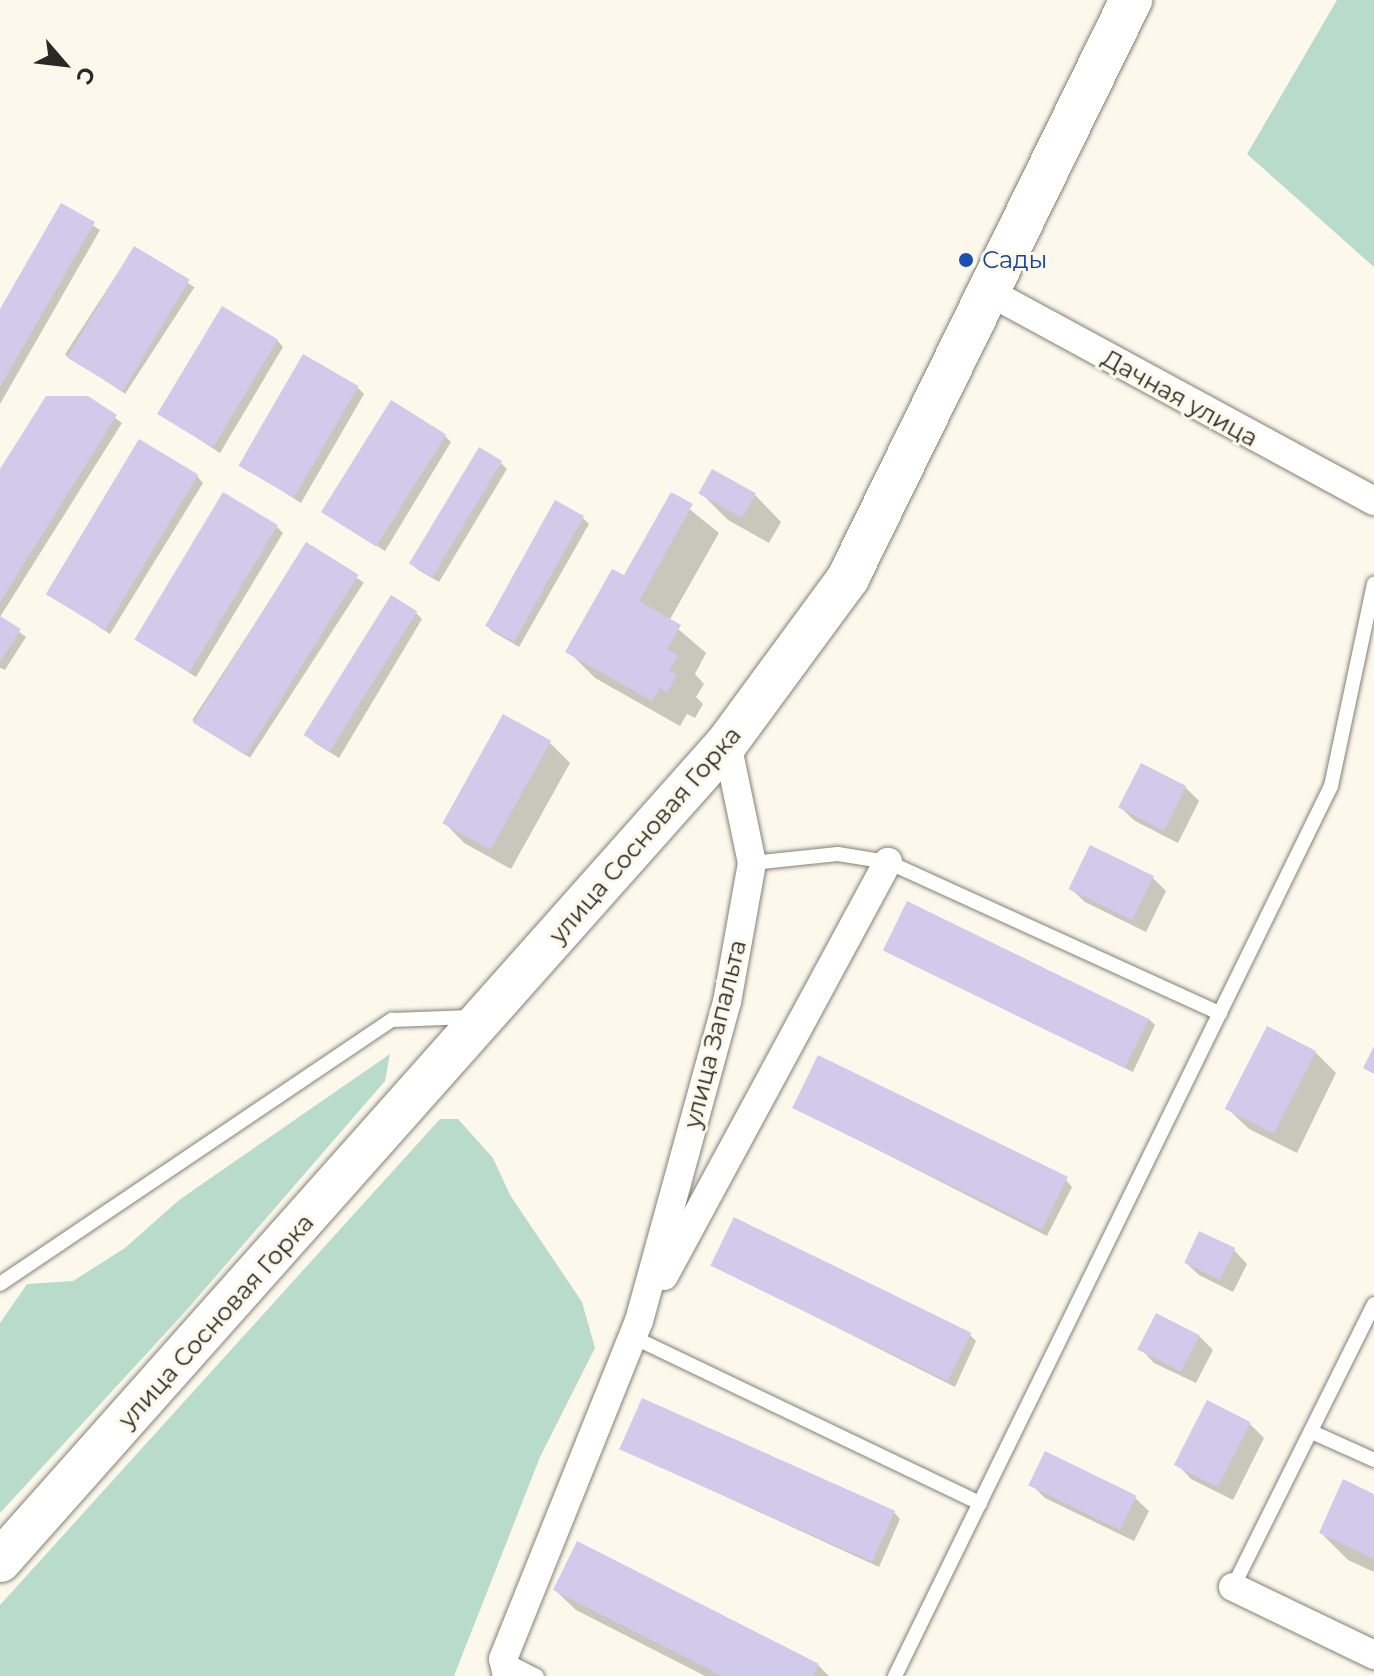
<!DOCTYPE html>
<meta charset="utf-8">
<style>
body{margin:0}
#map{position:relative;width:1374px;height:1676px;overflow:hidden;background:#fcf8ec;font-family:Montserrat,sans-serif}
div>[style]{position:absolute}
.green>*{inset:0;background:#b9dbcb}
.shadow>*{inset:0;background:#0003;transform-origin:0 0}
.building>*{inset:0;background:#d1caeb;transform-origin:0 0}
.roads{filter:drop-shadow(0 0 2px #848076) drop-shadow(0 0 2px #848076)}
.lane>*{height:14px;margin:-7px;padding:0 7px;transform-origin:7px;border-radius:7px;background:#fff}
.street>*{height:28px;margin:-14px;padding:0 14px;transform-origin:14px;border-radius:14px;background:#fff}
.secondary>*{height:42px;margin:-21px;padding:0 21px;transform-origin:21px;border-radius:21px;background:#fff}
.dots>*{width:22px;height:22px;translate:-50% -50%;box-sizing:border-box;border:4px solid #fcf8ec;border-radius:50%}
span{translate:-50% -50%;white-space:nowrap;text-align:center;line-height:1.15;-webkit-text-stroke:6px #fcf8ec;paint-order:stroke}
.transit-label{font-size:24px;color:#164399}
.left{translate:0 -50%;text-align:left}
.street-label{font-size:24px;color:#2b2925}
.north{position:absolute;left:24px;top:24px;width:80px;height:80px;-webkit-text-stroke:6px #fcf8ec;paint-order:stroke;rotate:118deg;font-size:22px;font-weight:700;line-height:32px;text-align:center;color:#2b2925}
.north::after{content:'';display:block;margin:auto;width:28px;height:36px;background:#2b2925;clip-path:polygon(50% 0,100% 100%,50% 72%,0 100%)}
</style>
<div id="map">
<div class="green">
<div style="clip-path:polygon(1337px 0,1374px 0,1374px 267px,1247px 154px)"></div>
<div style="clip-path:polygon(390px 1054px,385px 1081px,184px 1313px,0 1513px,0 1323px,27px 1284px,73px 1281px,125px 1248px,179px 1200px)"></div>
<div style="clip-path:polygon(440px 1119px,458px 1119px,493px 1158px,510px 1195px,582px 1302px,595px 1348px,540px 1457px,454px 1676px,0 1676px,0 1605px)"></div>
</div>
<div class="shadow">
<div style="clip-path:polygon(62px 206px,100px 230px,0 404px,0 313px)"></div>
<div style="left:134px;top:248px;width:72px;height:127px;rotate:33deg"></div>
<div style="clip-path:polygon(277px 340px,283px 347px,220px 453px,160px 414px)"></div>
<div style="clip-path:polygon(358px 388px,364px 394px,301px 503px,242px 465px)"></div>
<div style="clip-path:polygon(87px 398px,122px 423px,0 617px,0 473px)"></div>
<div style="clip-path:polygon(445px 436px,451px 442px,385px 551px,325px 512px)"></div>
<div style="clip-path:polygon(501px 463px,507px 469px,439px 582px,418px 570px,411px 563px)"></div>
<div style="clip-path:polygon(197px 476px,203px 483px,110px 634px,47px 593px)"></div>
<div style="clip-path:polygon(701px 493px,755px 495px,781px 522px,769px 543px,728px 520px)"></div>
<div style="clip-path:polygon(672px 495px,719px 533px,669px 621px,706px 653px,695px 674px,704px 684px,696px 697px,703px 704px,695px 718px,687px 714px,680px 726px,595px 678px,568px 651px,625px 578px)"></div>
<div style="clip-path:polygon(583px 518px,589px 524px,519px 647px,492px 631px,486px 625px)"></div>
<div style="clip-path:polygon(277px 527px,283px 533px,196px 677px,136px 639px)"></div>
<div style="left:306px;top:545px;width:69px;height:209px;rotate:33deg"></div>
<div style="clip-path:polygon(416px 613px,422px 619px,339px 758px,315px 743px,309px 737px)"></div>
<div style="clip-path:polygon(0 618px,26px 637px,5px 670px,0 668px)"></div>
<div style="clip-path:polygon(550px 743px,570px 763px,511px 869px,464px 843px,444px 822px)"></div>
<div style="clip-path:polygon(1185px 787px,1199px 801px,1178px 843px,1135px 821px,1121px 808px)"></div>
<div style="clip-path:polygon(1152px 877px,1166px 891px,1146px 932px,1085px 902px,1071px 889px)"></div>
<div style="clip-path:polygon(886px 951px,1149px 1019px,1155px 1025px,1133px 1072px)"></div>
<div style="clip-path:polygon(1315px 1052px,1336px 1073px,1297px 1153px,1249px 1129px,1228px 1109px)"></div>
<div style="clip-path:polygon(794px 1107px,1066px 1180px,1072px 1187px,1047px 1236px)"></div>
<div style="clip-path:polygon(1234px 1250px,1247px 1264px,1233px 1292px,1199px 1275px,1185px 1262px)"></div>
<div style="clip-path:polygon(713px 1265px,970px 1335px,976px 1341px,955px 1387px)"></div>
<div style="clip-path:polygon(1199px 1336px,1213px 1350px,1196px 1383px,1154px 1363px,1141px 1349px)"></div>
<div style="clip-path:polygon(1250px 1424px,1264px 1438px,1233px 1500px,1191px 1479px,1178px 1465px)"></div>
<div style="clip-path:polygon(622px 1449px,894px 1512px,900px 1519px,879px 1567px)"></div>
<div style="clip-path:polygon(1031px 1484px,1135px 1498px,1149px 1511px,1134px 1541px,1045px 1498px)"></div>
<div style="clip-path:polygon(1374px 1496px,1374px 1572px,1348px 1560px,1321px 1533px)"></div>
<div style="clip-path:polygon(555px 1590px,818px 1665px,829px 1676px,705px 1676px,576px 1610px)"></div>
</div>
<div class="building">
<div style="clip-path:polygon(61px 203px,95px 222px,0 387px,0 309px)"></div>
<div style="left:134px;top:246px;width:65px;height:130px;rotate:31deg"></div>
<div style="left:222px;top:306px;width:65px;height:126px;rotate:31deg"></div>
<div style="left:303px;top:354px;width:64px;height:129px;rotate:30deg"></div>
<div style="clip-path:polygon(46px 396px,88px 396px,117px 415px,0 602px,0 469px)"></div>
<div style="left:391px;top:400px;width:65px;height:132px;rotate:32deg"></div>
<div style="left:139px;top:439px;width:69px;height:181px;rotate:31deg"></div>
<div style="left:479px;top:447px;width:27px;height:136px;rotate:31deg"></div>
<div style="left:712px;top:469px;width:50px;height:28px;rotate:29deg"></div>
<div style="left:223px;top:492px;width:64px;height:172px;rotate:31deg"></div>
<div style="clip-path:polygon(671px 492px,693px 504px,639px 601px,681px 625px,667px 649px,678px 655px,669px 671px,677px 675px,667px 693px,660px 688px,652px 701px,565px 652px,612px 569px,624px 575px)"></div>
<div style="left:555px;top:500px;width:33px;height:144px;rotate:29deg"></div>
<div style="left:306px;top:542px;width:62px;height:213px;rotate:32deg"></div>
<div style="left:391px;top:595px;width:31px;height:165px;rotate:32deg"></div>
<div style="clip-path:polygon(0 616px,21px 629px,0 662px)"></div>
<div style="left:503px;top:714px;width:55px;height:125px;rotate:29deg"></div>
<div style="left:1141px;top:763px;width:51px;height:50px;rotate:27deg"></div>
<div style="left:1090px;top:845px;width:71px;height:49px;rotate:26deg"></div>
<div style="left:907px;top:901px;width:269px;height:55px;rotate:26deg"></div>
<div style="left:1267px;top:1026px;width:55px;height:93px;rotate:27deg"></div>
<div style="clip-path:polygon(1374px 1046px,1374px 1074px,1363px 1068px)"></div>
<div style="left:818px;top:1055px;width:278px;height:59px;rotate:26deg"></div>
<div style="left:734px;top:1217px;width:264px;height:54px;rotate:26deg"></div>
<div style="left:1199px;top:1231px;width:40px;height:35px;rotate:25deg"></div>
<div style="left:1156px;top:1313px;width:49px;height:41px;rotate:27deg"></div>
<div style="left:642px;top:1398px;width:277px;height:56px;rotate:24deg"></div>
<div style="left:1207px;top:1400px;width:49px;height:73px;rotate:27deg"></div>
<div style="left:1045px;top:1451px;width:102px;height:38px;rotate:26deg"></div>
<div style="clip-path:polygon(1343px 1479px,1374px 1494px,1374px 1559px,1319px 1533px)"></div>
<div style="clip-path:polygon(577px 1541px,819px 1664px,813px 1676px,722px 1676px,553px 1590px)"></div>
</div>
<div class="roads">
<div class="lane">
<div style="left:752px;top:863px;width:86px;rotate:-6deg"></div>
<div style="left:838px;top:854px;width:51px;rotate:9.1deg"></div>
<div style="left:888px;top:862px;width:365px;rotate:24.5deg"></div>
<div style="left:0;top:1284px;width:473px;rotate:-34deg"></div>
<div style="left:392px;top:1020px;width:79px;rotate:-2.2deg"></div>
<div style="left:633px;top:1337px;width:385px;rotate:25.6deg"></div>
<div style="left:1312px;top:1432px;width:68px;rotate:24.3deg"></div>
<div style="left:1233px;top:1587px;width:316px;rotate:-63.5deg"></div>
<div style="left:503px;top:1659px;width:38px;rotate:27deg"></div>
<div style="left:895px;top:1676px;width:991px;rotate:-63.9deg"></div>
<div style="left:1331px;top:786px;width:207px;rotate:-78deg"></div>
</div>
<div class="street">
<div style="left:989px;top:292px;width:438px;rotate:28.5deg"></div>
<div style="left:664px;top:1276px;width:471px;rotate:-61.6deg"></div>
<div style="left:1233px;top:1587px;width:157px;rotate:25.7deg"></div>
<div style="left:507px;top:1676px;width:17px;rotate:-103deg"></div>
<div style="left:503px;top:1659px;width:364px;rotate:-68.1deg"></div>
<div style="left:639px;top:1321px;width:331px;rotate:-74.6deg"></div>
<div style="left:727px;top:1002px;width:141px;rotate:-79.8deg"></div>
<div style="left:752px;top:863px;width:123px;rotate:-101.8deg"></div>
</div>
<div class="secondary">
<div style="left:0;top:1561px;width:1094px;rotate:-48.37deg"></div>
<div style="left:727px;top:743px;width:205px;rotate:-53.7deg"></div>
<div style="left:848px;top:578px;width:644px;rotate:-63.91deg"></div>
</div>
</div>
<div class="dots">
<div style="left:966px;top:260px;background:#1a4fb4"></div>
</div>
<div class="transit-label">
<span class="left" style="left:982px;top:260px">Сады</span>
</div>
<div class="street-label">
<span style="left:1180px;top:398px;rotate:29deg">Дачная улица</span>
<span style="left:645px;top:835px;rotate:-49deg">улица Сосновая Горка</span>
<span style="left:715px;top:1034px;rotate:-76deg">улица Запальта</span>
<span style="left:216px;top:1321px;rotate:-48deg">улица Сосновая Горка</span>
</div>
<div class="north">С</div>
</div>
